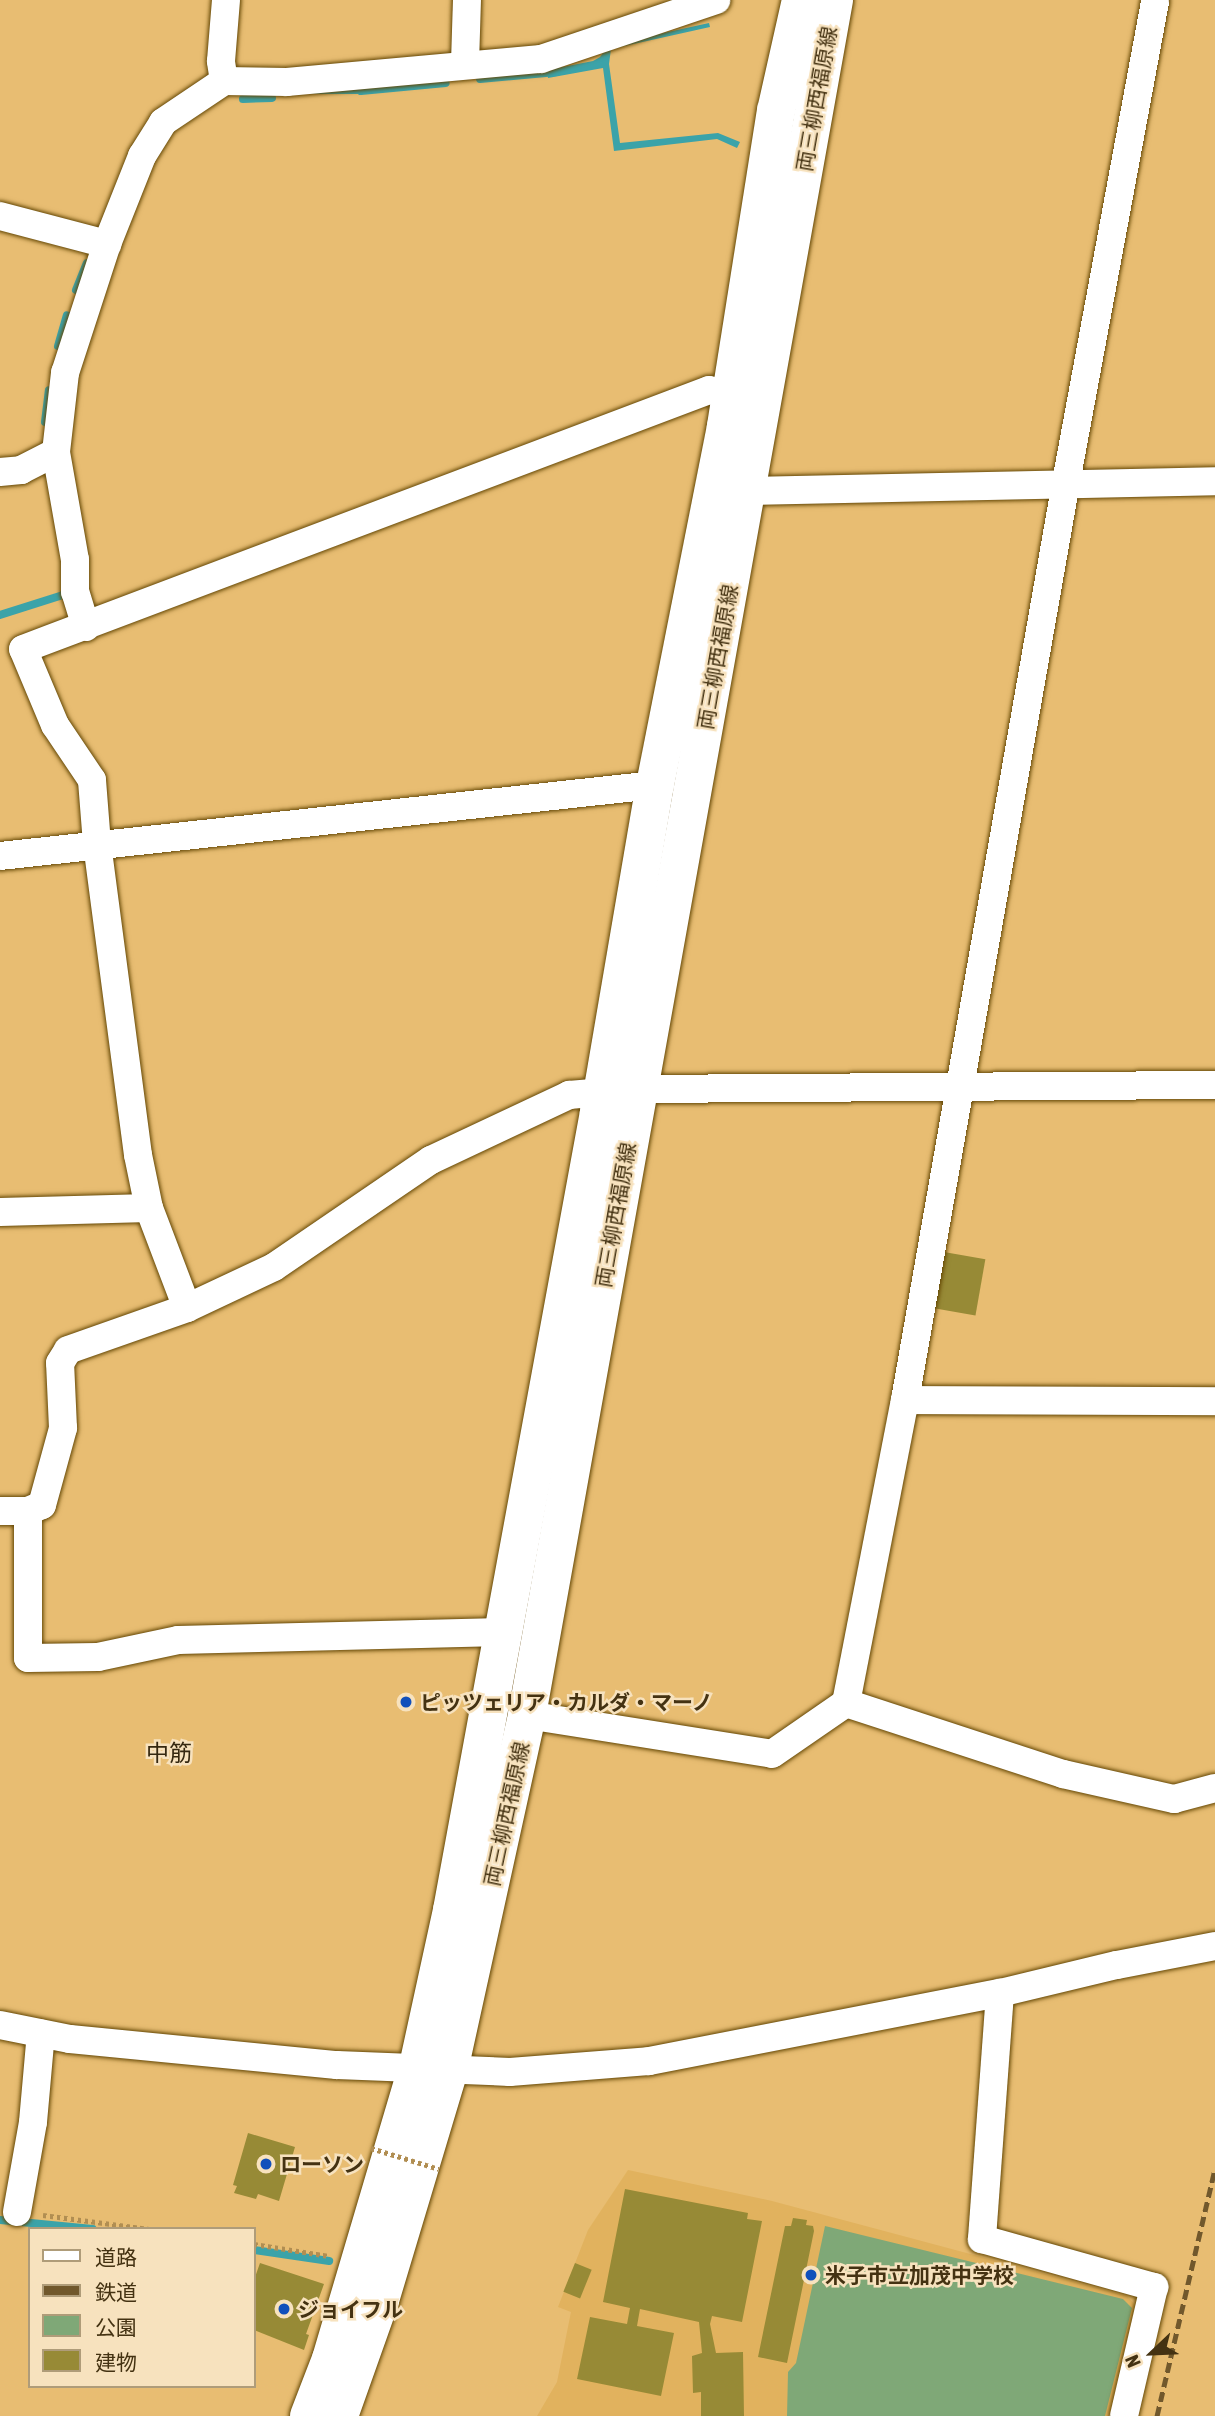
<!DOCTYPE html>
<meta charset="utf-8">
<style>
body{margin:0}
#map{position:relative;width:1215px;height:2416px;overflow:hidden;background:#e8bd72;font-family:"Asap Condensed","Noto Sans JP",sans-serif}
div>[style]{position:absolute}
.built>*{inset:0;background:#e1b25e}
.green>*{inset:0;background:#7fa877}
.water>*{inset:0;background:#3ba3a9;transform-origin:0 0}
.stream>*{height:8px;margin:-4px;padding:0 4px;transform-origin:4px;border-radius:4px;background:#3ba3a9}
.building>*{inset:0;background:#978a36;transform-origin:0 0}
.path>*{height:4.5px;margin-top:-2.25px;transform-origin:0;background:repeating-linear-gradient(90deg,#b18e52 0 3.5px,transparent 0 7px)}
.roads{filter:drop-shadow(0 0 2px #644704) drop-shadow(0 0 2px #644704)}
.street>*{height:28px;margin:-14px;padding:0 14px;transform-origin:14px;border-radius:14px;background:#fff}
.secondary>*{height:38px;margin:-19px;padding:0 19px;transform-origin:19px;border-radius:19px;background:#fff}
.rail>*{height:5px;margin-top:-2.5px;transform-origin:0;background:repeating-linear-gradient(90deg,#71582c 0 10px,transparent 0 15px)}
.path-bridge>*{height:4.5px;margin-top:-2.25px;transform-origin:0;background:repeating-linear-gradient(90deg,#b18e52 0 3.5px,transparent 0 7px)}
.dots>*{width:19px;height:19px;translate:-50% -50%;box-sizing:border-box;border:4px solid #f7e2be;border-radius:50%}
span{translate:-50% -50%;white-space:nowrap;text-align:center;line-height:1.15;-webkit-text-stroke:5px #f7e2be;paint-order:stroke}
.street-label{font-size:21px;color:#443212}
.poi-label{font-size:21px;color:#443212;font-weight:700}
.left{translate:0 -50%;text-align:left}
.neighbourhood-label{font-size:23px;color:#352810}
.legend{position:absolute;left:28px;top:2227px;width:228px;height:161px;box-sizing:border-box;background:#f7e2be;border:2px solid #af9c79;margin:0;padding:9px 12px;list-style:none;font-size:21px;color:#443212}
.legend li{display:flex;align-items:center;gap:14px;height:35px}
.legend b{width:35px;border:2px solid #af9c79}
.north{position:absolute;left:1117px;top:2318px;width:70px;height:70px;-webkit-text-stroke:5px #f7e2be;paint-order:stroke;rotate:247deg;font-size:19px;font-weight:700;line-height:28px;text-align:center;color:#443212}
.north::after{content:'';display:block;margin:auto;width:24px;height:32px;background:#443212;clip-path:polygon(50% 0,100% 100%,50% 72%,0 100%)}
</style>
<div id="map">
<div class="built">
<div style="clip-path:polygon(628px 2170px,772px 2201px,1127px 2296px,1137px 2307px,1113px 2416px,537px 2416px,557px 2382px,571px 2312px,558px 2307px,588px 2230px)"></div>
</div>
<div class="green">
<div style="clip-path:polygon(825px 2226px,1123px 2299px,1132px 2308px,1105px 2416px,787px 2416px,788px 2372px,796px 2363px)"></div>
</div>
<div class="water">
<div style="clip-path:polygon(709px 23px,710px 27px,611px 49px,609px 64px,620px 143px,718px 133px,740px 142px,737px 148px,717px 139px,614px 151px,603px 68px,548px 78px,547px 70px,593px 61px,600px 57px,609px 45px)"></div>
<div style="left:372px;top:86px;width:8px;height:110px;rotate:90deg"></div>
</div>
<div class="stream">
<div style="left:480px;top:79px;width:77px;rotate:-5.2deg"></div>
<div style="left:361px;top:91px;width:85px;rotate:-5.4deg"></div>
<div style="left:243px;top:99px;width:29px;rotate:-2deg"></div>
<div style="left:76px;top:290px;width:29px;rotate:-68deg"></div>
<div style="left:58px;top:346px;width:32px;rotate:-74deg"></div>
<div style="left:45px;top:422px;width:32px;rotate:-83deg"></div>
<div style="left:0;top:615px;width:66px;rotate:-17.6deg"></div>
<div style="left:63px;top:595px;width:6px;rotate:-59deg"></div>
<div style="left:0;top:2220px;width:93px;rotate:5.5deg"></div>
<div style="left:254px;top:2250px;width:76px;rotate:8.3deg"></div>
</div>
<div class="building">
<div style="left:944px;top:1252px;width:42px;height:57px;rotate:10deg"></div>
<div style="clip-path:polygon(248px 2133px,295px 2147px,279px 2201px,258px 2194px,256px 2199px,234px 2193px,237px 2186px,233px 2185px)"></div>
<div style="clip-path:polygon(625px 2189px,748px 2213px,747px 2219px,762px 2221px,742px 2322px,712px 2316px,710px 2324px,716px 2353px,743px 2352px,744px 2416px,701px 2416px,701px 2392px,693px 2393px,692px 2356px,702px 2353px,699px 2322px,640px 2309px,637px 2326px,674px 2333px,661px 2396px,577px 2379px,590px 2317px,627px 2324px,630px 2308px,603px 2302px)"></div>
<div style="clip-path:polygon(793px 2218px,807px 2220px,806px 2225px,813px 2226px,814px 2231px,787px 2363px,758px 2357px,785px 2226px,791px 2226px)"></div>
<div style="clip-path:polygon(260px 2263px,324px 2284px,306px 2334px,309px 2335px,304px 2350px,254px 2330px,254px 2280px)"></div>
<div style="left:575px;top:2263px;width:18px;height:31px;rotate:22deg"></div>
</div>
<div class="path">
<div style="left:43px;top:2215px;width:107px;rotate:7.5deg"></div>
<div style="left:254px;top:2244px;width:76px;rotate:9.1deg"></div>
</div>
<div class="roads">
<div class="street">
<div style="left:465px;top:63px;width:63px;rotate:-88.2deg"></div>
<div style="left:224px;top:81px;width:20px;rotate:-99deg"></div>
<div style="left:221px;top:61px;width:61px;rotate:-85.3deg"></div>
<div style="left:0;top:216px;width:111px;rotate:14.7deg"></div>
<div style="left:0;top:472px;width:21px;rotate:-5deg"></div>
<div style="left:21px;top:470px;width:39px;rotate:-27deg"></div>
<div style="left:728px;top:488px;width:20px;rotate:9deg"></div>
<div style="left:748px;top:491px;width:467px;rotate:-1.2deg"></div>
<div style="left:86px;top:627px;width:37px;rotate:-107deg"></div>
<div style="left:75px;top:592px;width:32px;rotate:-90deg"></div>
<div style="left:75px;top:560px;width:110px;rotate:-100deg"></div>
<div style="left:56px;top:452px;width:80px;rotate:-83.5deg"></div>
<div style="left:65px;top:373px;width:136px;rotate:-72deg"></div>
<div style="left:107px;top:244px;width:95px;rotate:-68.3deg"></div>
<div style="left:142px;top:156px;width:40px;rotate:-58deg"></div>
<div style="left:163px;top:122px;width:73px;rotate:-33.9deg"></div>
<div style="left:224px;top:81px;width:63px;rotate:0.9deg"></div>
<div style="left:287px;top:82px;width:255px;rotate:-5.2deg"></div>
<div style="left:541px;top:59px;width:185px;rotate:-18.6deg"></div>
<div style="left:0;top:856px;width:659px;rotate:-6.19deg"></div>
<div style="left:149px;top:1208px;width:107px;rotate:69.2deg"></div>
<div style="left:187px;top:1308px;width:96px;rotate:-25.2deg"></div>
<div style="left:274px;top:1267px;width:190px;rotate:-34.3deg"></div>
<div style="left:431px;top:1160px;width:153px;rotate:-25.2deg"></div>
<div style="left:569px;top:1095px;width:68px;rotate:-5deg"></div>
<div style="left:637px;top:1089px;width:578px;rotate:-0.4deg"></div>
<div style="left:0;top:1212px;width:149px;rotate:-1.5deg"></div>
<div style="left:149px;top:1208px;width:54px;rotate:-101.7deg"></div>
<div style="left:138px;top:1155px;width:314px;rotate:-97.5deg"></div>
<div style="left:97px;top:844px;width:64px;rotate:-94.5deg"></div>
<div style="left:92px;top:780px;width:66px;rotate:-123.9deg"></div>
<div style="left:55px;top:725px;width:82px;rotate:-112.8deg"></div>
<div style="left:23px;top:649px;width:733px;rotate:-20.68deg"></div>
<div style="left:709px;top:390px;width:23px;rotate:10deg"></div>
<div style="left:732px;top:394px;width:19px;rotate:25deg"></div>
<div style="left:905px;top:1400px;width:310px;rotate:0.2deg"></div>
<div style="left:0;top:1511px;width:28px"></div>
<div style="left:28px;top:1511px;width:15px;rotate:-23deg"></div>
<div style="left:42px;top:1505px;width:80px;rotate:-74.7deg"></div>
<div style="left:63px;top:1428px;width:65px;rotate:-92.6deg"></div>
<div style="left:60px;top:1363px;width:15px;rotate:-58deg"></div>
<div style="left:68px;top:1350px;width:126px;rotate:-19.4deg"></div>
<div style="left:28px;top:1511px;width:147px;rotate:90deg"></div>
<div style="left:28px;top:1658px;width:70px;rotate:-0.8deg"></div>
<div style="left:98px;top:1657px;width:82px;rotate:-12deg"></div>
<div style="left:178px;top:1640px;width:324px;rotate:-1.4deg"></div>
<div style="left:846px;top:1703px;width:228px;rotate:18.1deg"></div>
<div style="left:1063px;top:1774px;width:114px;rotate:12.7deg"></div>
<div style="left:1174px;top:1799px;width:42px;rotate:-15deg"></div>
<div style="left:527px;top:1715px;width:248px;rotate:9deg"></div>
<div style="left:772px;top:1754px;width:90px;rotate:-34.6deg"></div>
<div style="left:846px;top:1703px;width:309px;rotate:-79deg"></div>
<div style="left:905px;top:1400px;width:932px;rotate:-80.05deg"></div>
<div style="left:1066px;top:482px;width:490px;rotate:-79.5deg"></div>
<div style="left:1000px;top:1993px;width:247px;rotate:94.2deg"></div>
<div style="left:982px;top:2239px;width:179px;rotate:15.6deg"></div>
<div style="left:1154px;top:2287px;width:132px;rotate:103.1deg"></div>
<div style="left:0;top:2025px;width:71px;rotate:11.3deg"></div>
<div style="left:70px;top:2039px;width:268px;rotate:5.6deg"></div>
<div style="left:337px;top:2065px;width:173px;rotate:2.3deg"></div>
<div style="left:510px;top:2072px;width:139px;rotate:-4.5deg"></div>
<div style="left:649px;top:2061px;width:358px;rotate:-11deg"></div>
<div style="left:1000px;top:1993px;width:120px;rotate:-13.5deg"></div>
<div style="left:1117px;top:1965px;width:100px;rotate:-11deg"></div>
<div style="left:17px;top:2212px;width:91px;rotate:-79.9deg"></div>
<div style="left:33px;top:2122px;width:89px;rotate:-84.9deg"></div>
</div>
<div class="secondary">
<div style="left:309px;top:2416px;width:61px;rotate:-68.9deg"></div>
<div style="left:331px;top:2359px;width:306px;rotate:-73.5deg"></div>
<div style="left:418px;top:2066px;width:160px;rotate:-77.7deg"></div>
<div style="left:452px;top:1910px;width:811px;rotate:-79.56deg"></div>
<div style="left:599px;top:1112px;width:332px;rotate:-80.3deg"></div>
<div style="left:655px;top:785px;width:366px;rotate:-78.8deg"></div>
<div style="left:726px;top:426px;width:319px;rotate:-81deg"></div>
<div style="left:776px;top:111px;width:114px;rotate:-77.3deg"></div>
<div style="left:339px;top:2416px;width:123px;rotate:-70.5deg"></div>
<div style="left:380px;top:2300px;width:240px;rotate:-73.3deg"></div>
<div style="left:449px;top:2070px;width:363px;rotate:-77.6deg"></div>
<div style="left:527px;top:1715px;width:1742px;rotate:-79.85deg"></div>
</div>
</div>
<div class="rail">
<div style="left:1157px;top:2416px;width:254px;rotate:-76.8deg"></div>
</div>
<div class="path-bridge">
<div style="left:371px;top:2148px;width:71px;rotate:17.2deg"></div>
</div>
<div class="dots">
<div style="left:406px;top:1702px;background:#1150bb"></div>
<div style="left:266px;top:2164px;background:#1150bb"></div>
<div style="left:811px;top:2275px;background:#1150bb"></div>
<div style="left:284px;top:2309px;background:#1150bb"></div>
</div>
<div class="street-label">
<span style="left:816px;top:99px;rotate:-80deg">両三柳西福原線</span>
<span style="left:717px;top:657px;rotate:-80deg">両三柳西福原線</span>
<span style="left:615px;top:1215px;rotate:-80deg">両三柳西福原線</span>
<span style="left:506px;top:1814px;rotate:-78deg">両三柳西福原線</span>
</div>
<div class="poi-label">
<span class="left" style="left:420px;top:1702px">ピッツェリア・カルダ・マーノ</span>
<span class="left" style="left:280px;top:2164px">ローソン</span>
<span class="left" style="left:825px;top:2275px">米子市立加茂中学校</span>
<span class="left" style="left:298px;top:2309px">ジョイフル</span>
</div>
<div class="neighbourhood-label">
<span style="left:169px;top:1753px">中筋</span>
</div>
<ul class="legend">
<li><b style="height:9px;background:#fff"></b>道路</li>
<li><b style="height:9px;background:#71582c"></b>鉄道</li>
<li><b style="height:19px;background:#7fa877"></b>公園</li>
<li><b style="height:19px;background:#978a36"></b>建物</li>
</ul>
<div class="north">N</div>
</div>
